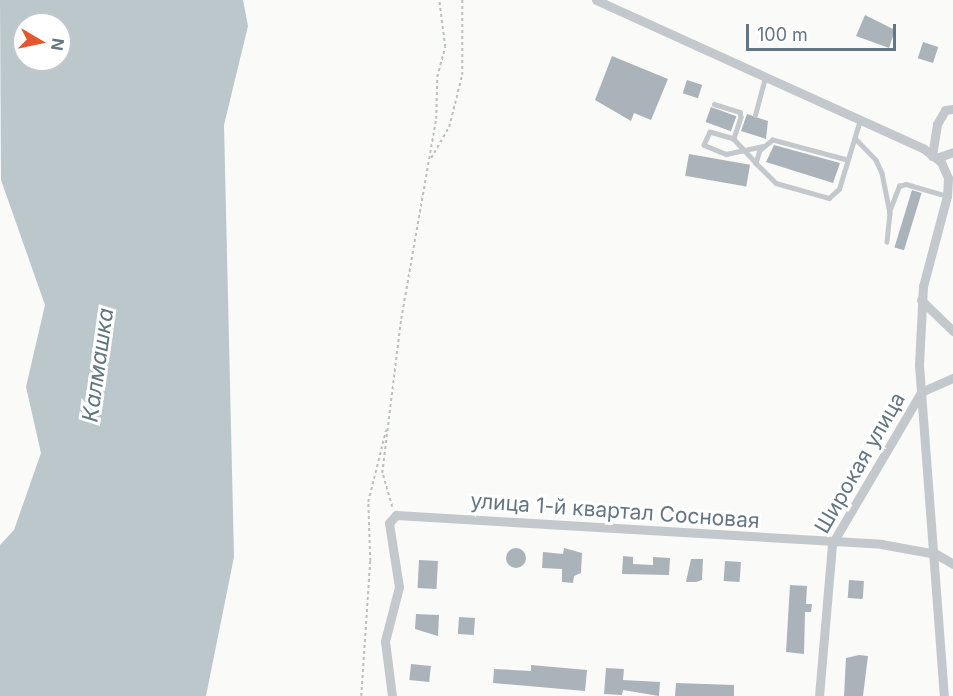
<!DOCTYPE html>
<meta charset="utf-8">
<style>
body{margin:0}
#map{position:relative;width:953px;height:696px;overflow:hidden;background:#fafaf8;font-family:Inter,sans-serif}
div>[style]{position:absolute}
.water>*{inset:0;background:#bbc7cb}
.building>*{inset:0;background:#aab3b9;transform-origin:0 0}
.round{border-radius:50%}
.path>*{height:1.5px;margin-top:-0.75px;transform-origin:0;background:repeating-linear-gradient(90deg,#bbbfc2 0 3px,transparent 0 6px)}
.service>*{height:4.5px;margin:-2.25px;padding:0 2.25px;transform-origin:2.25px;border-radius:2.25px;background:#c3c8cc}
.minor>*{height:9px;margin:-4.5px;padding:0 4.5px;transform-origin:4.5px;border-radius:4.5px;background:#c3c8cc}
span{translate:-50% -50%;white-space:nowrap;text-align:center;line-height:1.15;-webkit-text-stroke:6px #fff;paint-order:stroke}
.street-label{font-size:21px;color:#657683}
.water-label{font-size:22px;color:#60757c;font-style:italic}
.north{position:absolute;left:12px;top:12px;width:60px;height:60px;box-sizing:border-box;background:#fff;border:2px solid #c1c8cd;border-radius:50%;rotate:99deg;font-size:16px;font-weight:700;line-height:24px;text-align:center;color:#657683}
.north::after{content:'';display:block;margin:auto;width:21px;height:27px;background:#e4572e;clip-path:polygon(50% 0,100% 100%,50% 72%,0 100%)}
.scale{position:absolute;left:746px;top:24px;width:150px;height:27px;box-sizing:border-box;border:3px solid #657683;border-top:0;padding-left:8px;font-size:18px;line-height:21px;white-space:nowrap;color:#657683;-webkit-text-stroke:4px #fff;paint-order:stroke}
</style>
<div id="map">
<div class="water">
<div style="clip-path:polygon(evenodd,0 0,243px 0,248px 26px,224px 125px,234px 557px,206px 696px,0 696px,0 545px,14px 530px,41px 453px,26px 387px,45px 305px,1px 180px,0 0,24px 24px,60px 24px,60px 60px,24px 60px,24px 24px)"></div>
</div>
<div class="building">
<div style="clip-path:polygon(865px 15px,895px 30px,889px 48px,856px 36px)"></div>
<div style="left:923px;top:42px;width:16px;height:17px;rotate:18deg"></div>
<div style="clip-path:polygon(612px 56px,668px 79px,651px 120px,634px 113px,631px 121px,595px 100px)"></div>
<div style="left:687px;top:80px;width:16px;height:14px;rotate:18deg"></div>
<div style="left:711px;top:107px;width:27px;height:16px;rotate:20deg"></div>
<div style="clip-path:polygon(747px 114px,768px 121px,766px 139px,741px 131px)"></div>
<div style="clip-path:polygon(774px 145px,840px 163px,833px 183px,766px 162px)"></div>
<div style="left:689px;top:154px;width:62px;height:22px;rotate:10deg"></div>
<div style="left:912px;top:190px;width:10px;height:60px;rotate:17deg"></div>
<div style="clip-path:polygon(564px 548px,582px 553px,581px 573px,574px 576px,573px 583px,562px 582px,562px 569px,542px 568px,543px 552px,563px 554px)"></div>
<div class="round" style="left:506px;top:548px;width:20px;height:20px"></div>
<div style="clip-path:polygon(623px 556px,633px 557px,633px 564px,653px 565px,653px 557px,670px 558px,669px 575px,622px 574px)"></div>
<div style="clip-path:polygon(691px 559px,703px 559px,702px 580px,696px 582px,686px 582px)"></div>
<div style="left:419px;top:560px;width:19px;height:28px;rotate:3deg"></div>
<div style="left:725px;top:561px;width:16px;height:20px;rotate:4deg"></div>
<div style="left:849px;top:580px;width:15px;height:18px;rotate:4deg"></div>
<div style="clip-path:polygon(790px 585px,807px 586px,806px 604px,812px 604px,811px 612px,805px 612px,804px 654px,786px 652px)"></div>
<div style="clip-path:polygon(416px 614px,439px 615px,438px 636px,415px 629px)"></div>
<div style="left:459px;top:617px;width:16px;height:17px;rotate:4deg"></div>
<div style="clip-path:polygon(859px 655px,868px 656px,863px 696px,844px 696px,846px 658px)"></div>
<div style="left:411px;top:664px;width:20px;height:16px;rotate:6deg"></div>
<div style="clip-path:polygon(531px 665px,587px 670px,585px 691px,493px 683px,494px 669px,531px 671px)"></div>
<div style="clip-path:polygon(606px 668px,624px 669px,623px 680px,660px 682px,659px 696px,623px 690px,622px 695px,604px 694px)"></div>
<div style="clip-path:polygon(676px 683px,734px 685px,734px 696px,675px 696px)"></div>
</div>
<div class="path">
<div style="left:431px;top:158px;width:36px;rotate:-60deg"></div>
<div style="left:449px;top:127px;width:54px;rotate:-76deg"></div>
<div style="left:462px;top:75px;width:75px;rotate:-90deg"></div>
<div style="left:392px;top:507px;width:35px;rotate:-106deg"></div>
<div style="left:382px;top:473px;width:155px;rotate:-83deg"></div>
<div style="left:401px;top:319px;width:203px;rotate:-80.1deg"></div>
<div style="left:436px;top:119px;width:42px;rotate:-88.6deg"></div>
<div style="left:437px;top:77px;width:31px;rotate:-75deg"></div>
<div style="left:445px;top:47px;width:47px;rotate:-97.3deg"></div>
<div style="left:361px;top:696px;width:135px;rotate:-86.2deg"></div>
<div style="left:370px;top:561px;width:59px;rotate:-91.9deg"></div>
<div style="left:368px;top:502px;width:74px;rotate:-76deg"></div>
</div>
<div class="service">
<div style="left:714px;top:104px;width:27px;rotate:17deg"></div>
<div style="left:740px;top:112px;width:5px;rotate:79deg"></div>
<div style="left:741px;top:117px;width:23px;rotate:108deg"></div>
<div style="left:734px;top:139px;width:25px;rotate:-164deg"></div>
<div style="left:710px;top:132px;width:14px;rotate:115deg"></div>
<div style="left:704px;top:145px;width:24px;rotate:22deg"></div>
<div style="left:726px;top:154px;width:38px;rotate:-12deg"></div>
<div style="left:755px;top:115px;width:39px;rotate:-75deg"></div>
<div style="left:855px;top:138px;width:30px;rotate:46deg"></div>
<div style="left:876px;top:160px;width:14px;rotate:65deg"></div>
<div style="left:882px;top:173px;width:41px;rotate:78.7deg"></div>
<div style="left:890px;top:213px;width:29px;rotate:96deg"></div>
<div style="left:734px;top:139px;width:33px;rotate:47deg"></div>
<div style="left:847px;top:160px;width:77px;rotate:-164.9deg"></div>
<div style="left:773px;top:140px;width:16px;rotate:142deg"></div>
<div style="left:760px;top:150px;width:14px;rotate:107deg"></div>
<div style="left:756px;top:163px;width:28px;rotate:45deg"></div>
<div style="left:776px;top:183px;width:55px;rotate:15.8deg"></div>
<div style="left:829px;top:198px;width:13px;rotate:-42deg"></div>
<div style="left:839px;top:189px;width:72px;rotate:-73.1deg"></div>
<div style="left:889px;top:212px;width:28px;rotate:-69deg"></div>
<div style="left:899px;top:186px;width:7px;rotate:-16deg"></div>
<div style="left:906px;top:184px;width:43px;rotate:16.3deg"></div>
</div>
<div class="minor">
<div style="left:596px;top:0;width:360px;rotate:24.4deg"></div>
<div style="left:924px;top:149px;width:21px;rotate:37deg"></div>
<div style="left:941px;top:162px;width:17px;rotate:66deg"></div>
<div style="left:948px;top:178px;width:18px;rotate:93deg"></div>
<div style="left:947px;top:196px;width:93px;rotate:104.9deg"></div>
<div style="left:923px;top:286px;width:79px;rotate:92.9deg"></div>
<div style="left:919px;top:365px;width:332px;rotate:85.7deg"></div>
<div style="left:932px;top:156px;width:32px;rotate:-81deg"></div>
<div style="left:937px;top:124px;width:16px;rotate:-60deg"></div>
<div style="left:945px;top:110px;width:8px;rotate:-7deg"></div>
<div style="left:936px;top:158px;width:18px;rotate:-19deg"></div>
<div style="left:921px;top:300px;width:45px;rotate:44.1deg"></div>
<div style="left:392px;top:696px;width:55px;rotate:-97.3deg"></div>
<div style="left:385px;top:641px;width:56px;rotate:-75.5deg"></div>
<div style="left:399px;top:587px;width:65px;rotate:-98.9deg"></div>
<div style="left:389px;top:523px;width:11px;rotate:-49deg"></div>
<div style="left:396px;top:515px;width:486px;rotate:3.4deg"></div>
<div style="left:881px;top:544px;width:56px;rotate:10.3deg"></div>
<div style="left:936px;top:554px;width:20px;rotate:30deg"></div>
<div style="left:819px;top:696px;width:153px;rotate:-85.1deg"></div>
<div style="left:832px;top:544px;width:176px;rotate:-59.6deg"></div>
<div style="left:921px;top:392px;width:35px;rotate:-24deg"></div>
</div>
<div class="street-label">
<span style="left:860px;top:463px;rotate:-60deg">Широкая улица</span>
<span style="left:615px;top:511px;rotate:4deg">улица 1-й квартал Сосновая</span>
</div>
<div class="water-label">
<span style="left:98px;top:365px;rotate:-82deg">Калмашка</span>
</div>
<div class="north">N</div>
<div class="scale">100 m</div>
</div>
